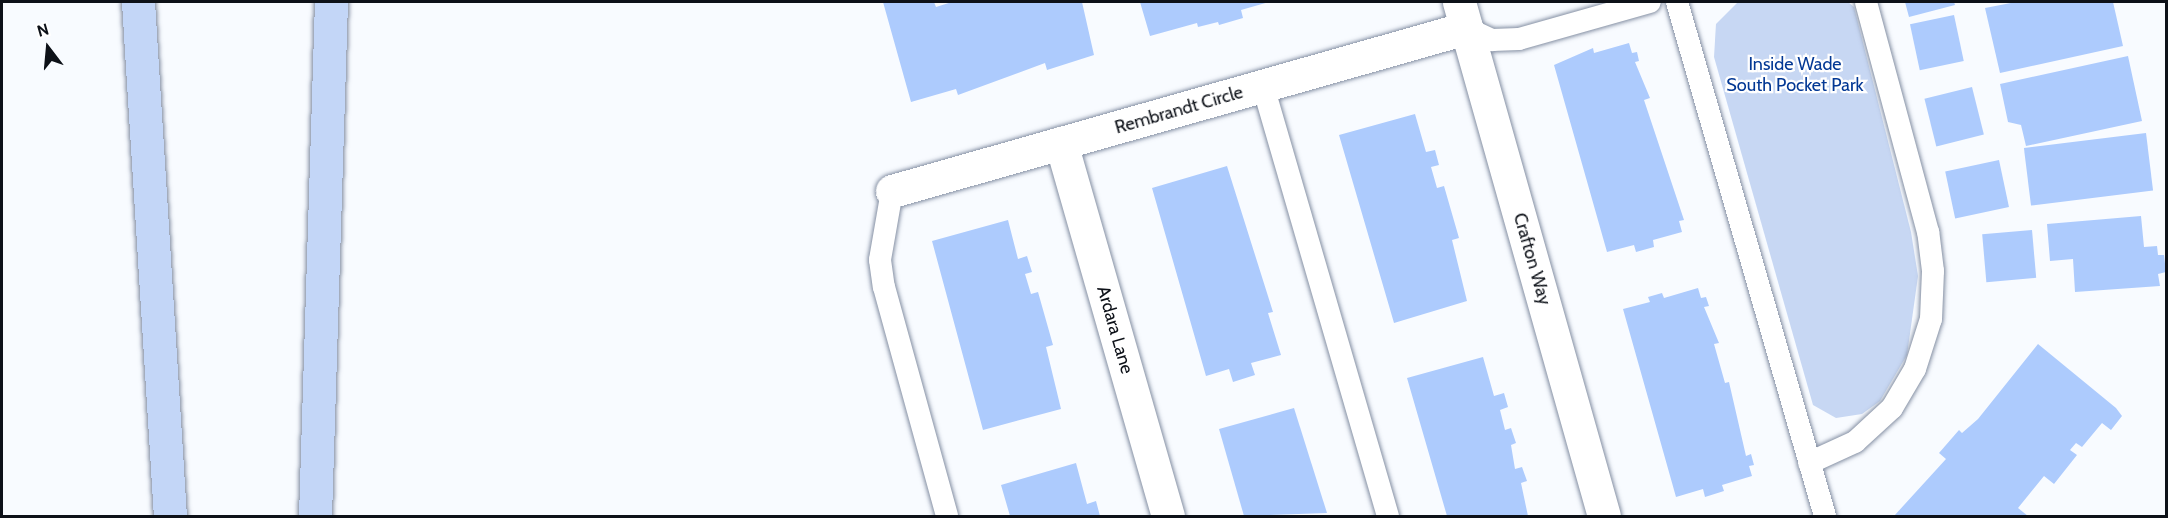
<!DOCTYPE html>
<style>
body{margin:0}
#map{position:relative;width:2168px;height:518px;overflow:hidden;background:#f8fbff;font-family:Cabin,sans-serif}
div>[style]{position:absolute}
.green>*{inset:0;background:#c7d7f3}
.building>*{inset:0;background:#adcbfd;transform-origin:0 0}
.roads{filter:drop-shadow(0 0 2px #8590a4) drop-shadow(0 0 2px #8590a4)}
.service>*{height:22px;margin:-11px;padding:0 11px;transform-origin:11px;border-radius:11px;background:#fff}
.minor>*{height:33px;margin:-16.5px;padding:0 16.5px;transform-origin:16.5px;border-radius:16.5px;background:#fff}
.motorway>*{height:33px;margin:-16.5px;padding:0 16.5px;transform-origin:16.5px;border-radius:16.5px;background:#c3d6f7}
span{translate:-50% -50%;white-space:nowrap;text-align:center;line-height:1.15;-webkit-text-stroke:4.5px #fff;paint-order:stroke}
.park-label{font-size:18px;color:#033894}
.street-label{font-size:18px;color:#0d1118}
.frame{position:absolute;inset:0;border:3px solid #0d1118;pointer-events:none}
.north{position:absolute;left:18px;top:18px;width:60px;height:60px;-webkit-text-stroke:4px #fff;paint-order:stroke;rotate:344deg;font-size:16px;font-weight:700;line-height:24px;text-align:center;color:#0d1118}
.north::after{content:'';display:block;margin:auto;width:21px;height:27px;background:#0d1118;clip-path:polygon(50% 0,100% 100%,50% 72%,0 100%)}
</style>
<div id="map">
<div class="green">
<div style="clip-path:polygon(1738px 2px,1848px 2px,1854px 7px,1911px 232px,1918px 276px,1907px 355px,1880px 401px,1862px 414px,1836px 418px,1813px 405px,1714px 57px,1716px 24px)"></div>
</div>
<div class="building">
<div style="clip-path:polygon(883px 2px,934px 2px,936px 7px,952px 2px,1082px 2px,1094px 55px,1047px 70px,1045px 63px,958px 95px,956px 89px,911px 102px)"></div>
<div style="clip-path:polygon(1140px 2px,1269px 2px,1241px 10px,1243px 18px,1219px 25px,1218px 22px,1198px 27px,1197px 23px,1150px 36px)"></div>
<div style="clip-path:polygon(1905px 2px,1954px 2px,1955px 5px,1909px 17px)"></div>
<div style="clip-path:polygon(2016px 2px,2113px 2px,2123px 46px,2000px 73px,1985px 8px)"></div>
<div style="left:1954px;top:15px;width:47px;height:45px;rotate:78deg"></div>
<div style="clip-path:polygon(1629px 43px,1632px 53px,1637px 52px,1639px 61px,1635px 62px,1650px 98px,1644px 100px,1684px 220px,1679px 221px,1682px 232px,1653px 240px,1654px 247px,1636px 252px,1634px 245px,1607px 252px,1554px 65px,1593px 48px,1594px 53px)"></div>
<div style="clip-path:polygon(2128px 56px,2142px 121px,2026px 146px,2021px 125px,2008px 122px,2000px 84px)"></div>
<div style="left:1972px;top:87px;width:49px;height:49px;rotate:76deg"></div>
<div style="clip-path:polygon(1415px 114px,1426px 152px,1435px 150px,1439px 165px,1431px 167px,1437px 188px,1444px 186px,1459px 238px,1452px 240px,1467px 301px,1394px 323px,1339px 135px)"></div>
<div style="left:2146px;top:133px;width:58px;height:123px;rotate:83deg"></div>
<div style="left:1999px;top:160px;width:48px;height:55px;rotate:78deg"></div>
<div style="clip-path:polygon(1227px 166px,1273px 312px,1268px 313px,1281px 355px,1251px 363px,1255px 375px,1233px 382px,1229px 369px,1206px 376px,1152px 188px)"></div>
<div style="clip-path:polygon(2141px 216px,2144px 247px,2157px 246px,2158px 255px,2164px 255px,2166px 272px,2158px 274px,2160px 286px,2075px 292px,2073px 259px,2050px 261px,2047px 224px)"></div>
<div style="clip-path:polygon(1008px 220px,1018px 259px,1027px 256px,1032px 272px,1025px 274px,1031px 294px,1038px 292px,1053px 345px,1046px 347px,1061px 409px,983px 430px,932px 241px)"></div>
<div style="left:2032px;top:230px;width:48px;height:50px;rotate:85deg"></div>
<div style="clip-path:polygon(1698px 288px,1701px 298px,1706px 297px,1709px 306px,1704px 307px,1719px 343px,1714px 344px,1725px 383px,1729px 382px,1746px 456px,1751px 454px,1754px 465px,1749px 466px,1752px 476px,1722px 485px,1724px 491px,1705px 497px,1703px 489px,1676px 497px,1623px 309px,1650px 302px,1648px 297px,1662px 293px,1664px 298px)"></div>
<div style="clip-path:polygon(2038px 344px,2116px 408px,2122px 416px,2111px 430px,2102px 423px,2082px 447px,2076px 443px,2070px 450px,2077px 455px,2054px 484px,2044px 476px,2018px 508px,2028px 516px,1894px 516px,1946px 459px,1939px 453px,1959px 430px,1962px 433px,1978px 419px)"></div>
<div style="clip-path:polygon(1483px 357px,1494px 396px,1504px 393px,1508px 407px,1500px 410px,1505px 430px,1511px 428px,1516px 443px,1511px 445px,1515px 469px,1522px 467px,1527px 481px,1521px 483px,1528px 516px,1447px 516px,1407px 378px)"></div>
<div style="clip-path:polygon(1294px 408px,1327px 513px,1244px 516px,1219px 429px)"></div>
<div style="clip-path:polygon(1076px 463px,1087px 504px,1096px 501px,1100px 516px,1010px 516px,1001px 485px)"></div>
</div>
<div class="roads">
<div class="service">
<div style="left:1677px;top:2px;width:535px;rotate:73.94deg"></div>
<div style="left:1466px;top:28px;width:29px;rotate:25deg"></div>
<div style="left:1492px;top:40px;width:27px;rotate:-2deg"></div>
<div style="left:1519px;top:39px;width:136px;rotate:-15.8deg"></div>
<div style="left:1263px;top:86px;width:448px;rotate:73.8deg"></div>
<div style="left:892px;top:191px;width:70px;rotate:99.9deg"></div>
<div style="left:880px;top:260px;width:27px;rotate:82deg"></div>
<div style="left:884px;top:287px;width:238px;rotate:74.6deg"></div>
<div style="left:1809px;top:463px;width:51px;rotate:-24.5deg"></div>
<div style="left:1855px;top:442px;width:50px;rotate:-42.6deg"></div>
<div style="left:1892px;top:408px;width:45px;rotate:-59.5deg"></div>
<div style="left:1915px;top:369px;width:52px;rotate:-72.3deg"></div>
<div style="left:1931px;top:319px;width:48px;rotate:-87.6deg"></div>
<div style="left:1933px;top:271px;width:39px;rotate:-97deg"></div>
<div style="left:1928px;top:232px;width:238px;rotate:-105.1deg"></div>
</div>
<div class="minor">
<div style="left:1459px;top:2px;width:534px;rotate:74.25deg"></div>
<div style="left:1061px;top:143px;width:388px;rotate:74deg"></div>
<div style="left:892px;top:191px;width:597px;rotate:-15.85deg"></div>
</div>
<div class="motorway">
<div style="left:138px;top:2px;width:515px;rotate:86.44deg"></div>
<div style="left:315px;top:516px;width:514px;rotate:-88.22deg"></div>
</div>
</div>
<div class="park-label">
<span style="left:1795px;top:75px">Inside Wade<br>South Pocket Park</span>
</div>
<div class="street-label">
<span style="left:1179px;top:110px;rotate:-16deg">Rembrandt Circle</span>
<span style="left:1532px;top:259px;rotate:74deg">Crafton Way</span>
<span style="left:1115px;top:330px;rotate:74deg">Ardara Lane</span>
</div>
<div class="frame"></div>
<div class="north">N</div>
</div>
